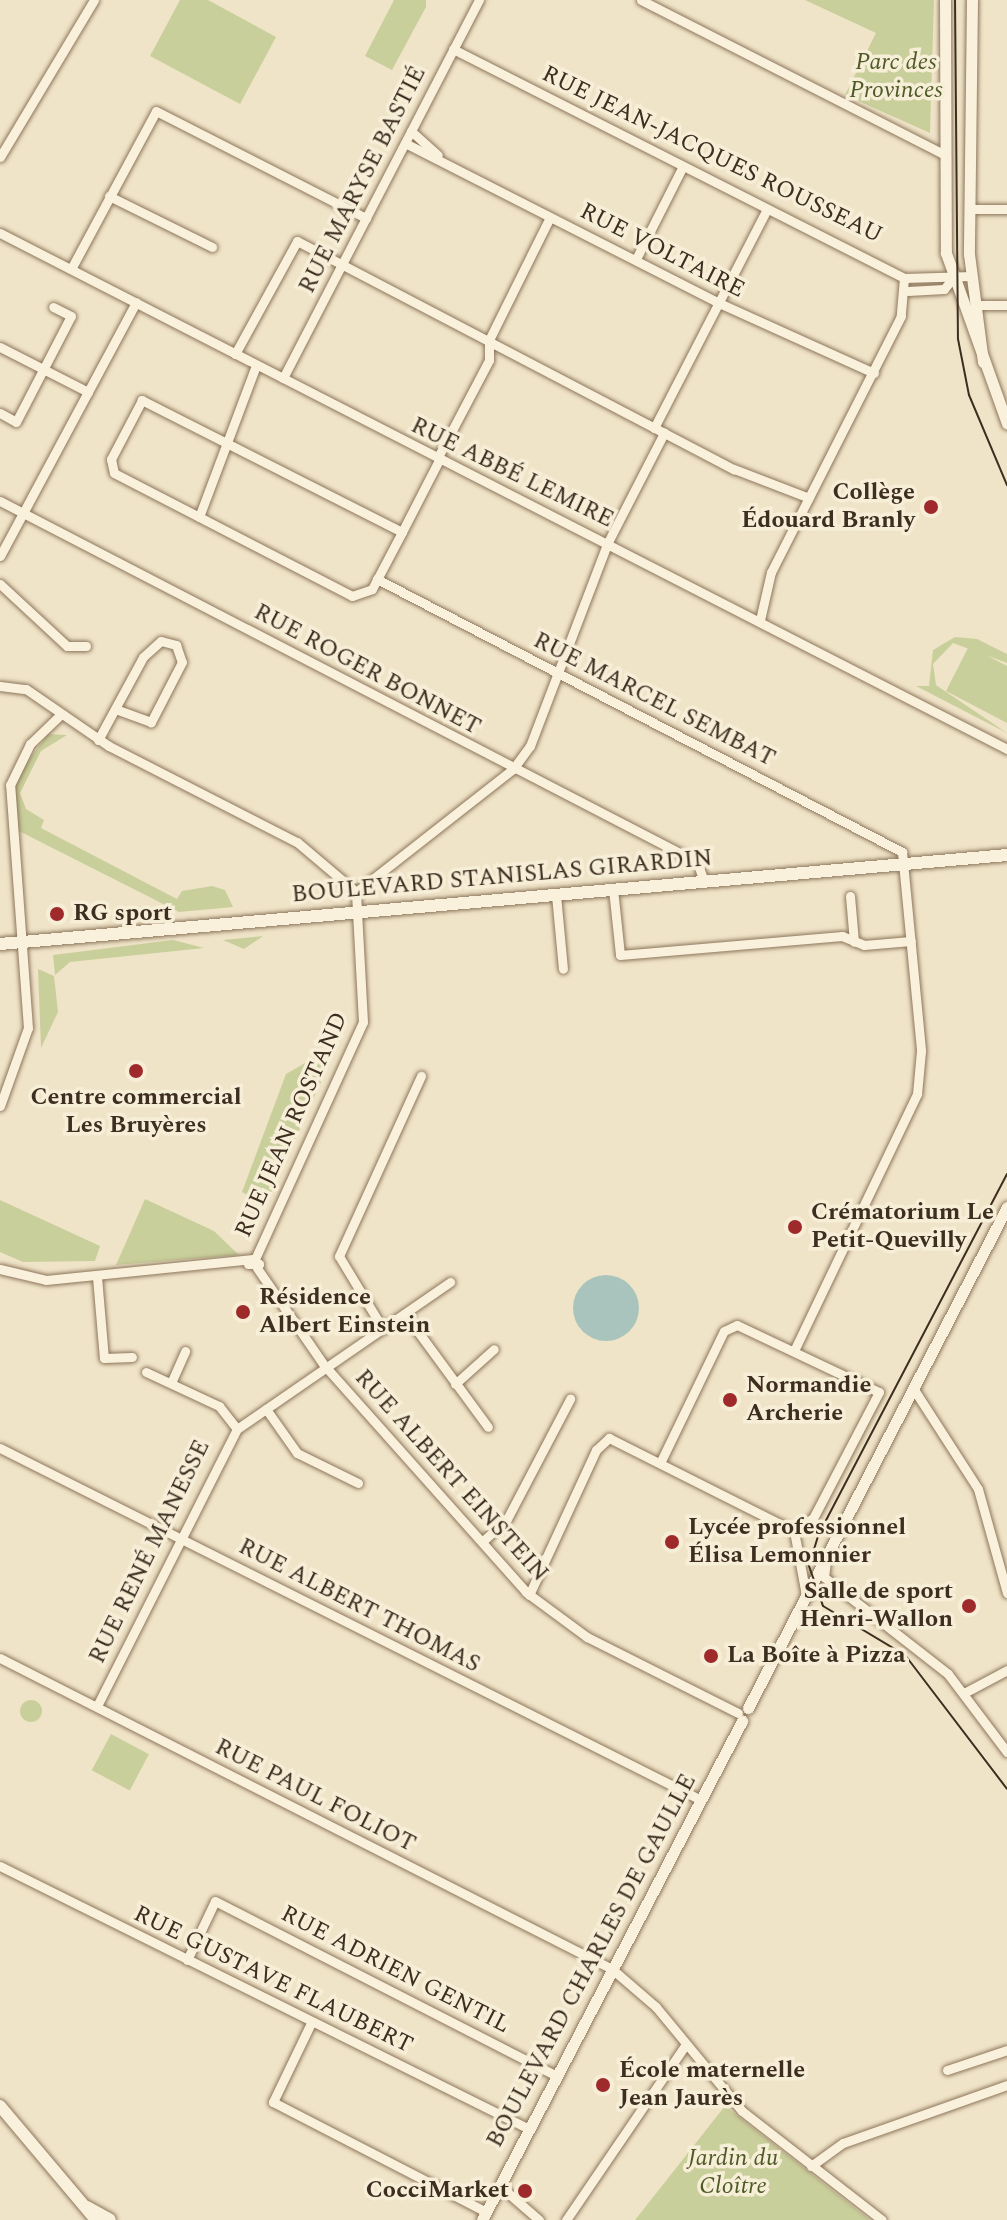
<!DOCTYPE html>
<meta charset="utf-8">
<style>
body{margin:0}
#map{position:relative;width:1007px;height:2220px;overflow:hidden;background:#f0e4c8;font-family:Spectral,serif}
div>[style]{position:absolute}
.green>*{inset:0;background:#c9cf9b;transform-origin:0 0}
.round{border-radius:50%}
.water>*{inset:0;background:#a9c4bc}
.roads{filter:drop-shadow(0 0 2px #8d765c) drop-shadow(0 0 2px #8d765c)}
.minor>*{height:9px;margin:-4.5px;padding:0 4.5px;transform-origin:4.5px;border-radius:4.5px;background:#faf1dc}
.tertiary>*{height:11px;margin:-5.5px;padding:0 5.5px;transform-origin:5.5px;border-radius:5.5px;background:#faf1dc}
.secondary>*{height:12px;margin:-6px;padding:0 6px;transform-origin:6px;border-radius:6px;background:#faf1dc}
.tram>*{height:2px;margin:-1px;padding:0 1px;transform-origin:1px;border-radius:1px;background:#3d2e20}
.dots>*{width:22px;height:22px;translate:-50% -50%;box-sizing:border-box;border:4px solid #f7eed8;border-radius:50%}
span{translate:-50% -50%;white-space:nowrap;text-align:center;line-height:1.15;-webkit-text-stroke:7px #f7eed8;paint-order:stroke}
.park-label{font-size:24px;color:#4d5a26;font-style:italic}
.street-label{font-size:24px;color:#3d2e20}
.poi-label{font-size:24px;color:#3d2e20;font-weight:700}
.right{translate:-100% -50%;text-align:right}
.left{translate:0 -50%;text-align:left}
</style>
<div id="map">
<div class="green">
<div style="clip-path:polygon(180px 0,208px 0,276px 37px,240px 104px,150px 56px)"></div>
<div style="clip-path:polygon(394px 0,426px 0,426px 7px,392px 70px,365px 56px)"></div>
<div style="clip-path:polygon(805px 0,934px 0,930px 133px,845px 95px,876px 33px)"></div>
<div style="clip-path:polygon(955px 637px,977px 639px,1007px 654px,1007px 663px,953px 643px,933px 664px,936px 685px,1007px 733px,916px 686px,929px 686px,933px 650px)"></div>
<div style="clip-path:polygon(969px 646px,1007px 666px,1007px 723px,946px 691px)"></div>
<div style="clip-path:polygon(48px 734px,67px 735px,41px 751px,20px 793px,26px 809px,44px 820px,41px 828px,177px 899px,182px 891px,212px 886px,225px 890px,233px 907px,179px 912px,15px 829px,15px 779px)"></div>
<div style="clip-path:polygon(263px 936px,244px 949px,223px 940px)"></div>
<div style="clip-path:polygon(173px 940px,204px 948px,70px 962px,55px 975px,53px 955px)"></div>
<div style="clip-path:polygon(38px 969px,54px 976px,58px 1012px,41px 1048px)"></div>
<div style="clip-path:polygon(338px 1044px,266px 1204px,242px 1192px,286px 1074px)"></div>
<div style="clip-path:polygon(145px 1199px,214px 1231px,239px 1255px,116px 1265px)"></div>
<div style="clip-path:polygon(0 1200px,100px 1246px,95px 1261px,23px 1262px,0 1252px)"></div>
<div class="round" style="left:20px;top:1700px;width:22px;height:22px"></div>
<div style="left:111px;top:1734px;width:43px;height:41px;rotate:28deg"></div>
<div style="clip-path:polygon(725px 2106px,870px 2220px,635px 2220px)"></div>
</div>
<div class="water">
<div class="round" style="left:573px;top:1275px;width:66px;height:66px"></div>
</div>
<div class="roads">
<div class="minor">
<div style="left:641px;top:0;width:341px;rotate:27deg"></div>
<div style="left:453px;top:49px;width:506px;rotate:26.92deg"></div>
<div style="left:904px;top:278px;width:38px;rotate:95deg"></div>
<div style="left:901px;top:316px;width:287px;rotate:116.9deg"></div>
<div style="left:771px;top:572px;width:49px;rotate:102.9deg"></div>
<div style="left:411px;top:131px;width:36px;rotate:42deg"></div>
<div style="left:405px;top:143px;width:352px;rotate:27deg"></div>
<div style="left:719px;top:303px;width:170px;rotate:24.3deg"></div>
<div style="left:0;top:157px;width:183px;rotate:-59.1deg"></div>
<div style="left:109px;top:196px;width:115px;rotate:26.3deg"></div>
<div style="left:969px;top:209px;width:38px"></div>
<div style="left:0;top:233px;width:1132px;rotate:27.13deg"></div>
<div style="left:636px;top:259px;width:104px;rotate:-63.2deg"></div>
<div style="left:71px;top:269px;width:179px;rotate:-61.7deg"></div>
<div style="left:156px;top:111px;width:236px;rotate:27deg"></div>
<div style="left:904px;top:278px;width:68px;rotate:-1.7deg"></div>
<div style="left:908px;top:291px;width:36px;rotate:-3deg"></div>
<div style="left:944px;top:289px;width:14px;rotate:-51deg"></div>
<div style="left:977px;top:305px;width:30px"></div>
<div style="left:0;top:347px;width:99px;rotate:27.1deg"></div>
<div style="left:235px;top:354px;width:129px;rotate:-61.2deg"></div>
<div style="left:297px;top:241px;width:493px;rotate:27.6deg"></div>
<div style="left:734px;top:469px;width:80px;rotate:21.1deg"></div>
<div style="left:283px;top:378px;width:426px;rotate:-62.6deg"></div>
<div style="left:0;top:413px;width:18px;rotate:29deg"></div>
<div style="left:16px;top:422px;width:119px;rotate:-62.6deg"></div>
<div style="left:71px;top:316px;width:20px;rotate:-153deg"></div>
<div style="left:654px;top:428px;width:246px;rotate:-62.7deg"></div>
<div style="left:0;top:501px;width:785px;rotate:27.38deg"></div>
<div style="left:697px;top:862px;width:20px;rotate:70deg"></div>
<div style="left:199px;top:517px;width:162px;rotate:-69.4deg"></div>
<div style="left:402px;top:532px;width:292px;rotate:-153.1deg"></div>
<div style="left:142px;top:400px;width:67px;rotate:117.7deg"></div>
<div style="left:111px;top:459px;width:14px;rotate:78deg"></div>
<div style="left:114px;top:473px;width:268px;rotate:27.3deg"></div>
<div style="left:352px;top:596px;width:21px;rotate:-19deg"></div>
<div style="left:372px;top:589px;width:64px;rotate:-62.2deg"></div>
<div style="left:402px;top:532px;width:81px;rotate:-62.8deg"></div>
<div style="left:439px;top:460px;width:5px;rotate:-90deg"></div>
<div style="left:439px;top:455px;width:107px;rotate:-62.2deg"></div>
<div style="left:489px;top:360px;width:20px;rotate:-90deg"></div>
<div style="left:489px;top:340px;width:137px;rotate:-63.6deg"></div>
<div style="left:0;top:556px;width:288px;rotate:-61.8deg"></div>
<div style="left:377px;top:579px;width:592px;rotate:27.47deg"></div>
<div style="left:902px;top:852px;width:200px;rotate:84.5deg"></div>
<div style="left:921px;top:1051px;width:43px;rotate:95.3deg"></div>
<div style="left:917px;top:1094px;width:285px;rotate:115.6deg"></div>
<div style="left:0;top:584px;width:91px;rotate:42.8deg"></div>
<div style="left:67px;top:646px;width:19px"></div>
<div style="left:0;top:686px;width:26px;rotate:7deg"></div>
<div style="left:26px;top:689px;width:101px;rotate:34.5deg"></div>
<div style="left:109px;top:746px;width:211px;rotate:27.1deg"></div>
<div style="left:297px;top:842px;width:77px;rotate:40.3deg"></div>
<div style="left:98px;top:740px;width:94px;rotate:-61.5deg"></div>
<div style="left:143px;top:657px;width:24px;rotate:-42deg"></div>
<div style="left:161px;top:641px;width:16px;rotate:15deg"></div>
<div style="left:176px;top:645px;width:18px;rotate:71deg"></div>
<div style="left:182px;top:662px;width:68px;rotate:117.3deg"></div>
<div style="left:151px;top:722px;width:35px;rotate:-160deg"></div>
<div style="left:613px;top:889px;width:66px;rotate:83.9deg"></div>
<div style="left:620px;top:955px;width:223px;rotate:-4.9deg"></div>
<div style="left:842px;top:936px;width:24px;rotate:22deg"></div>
<div style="left:864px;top:945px;width:47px;rotate:-4.9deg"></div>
<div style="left:356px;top:892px;width:199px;rotate:-38.1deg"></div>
<div style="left:513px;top:769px;width:29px;rotate:-54deg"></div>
<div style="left:530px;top:746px;width:218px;rotate:-69.1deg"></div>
<div style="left:608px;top:542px;width:123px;rotate:-62.8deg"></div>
<div style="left:556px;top:895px;width:74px;rotate:84.6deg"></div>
<div style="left:850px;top:896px;width:46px;rotate:85deg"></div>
<div style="left:0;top:1106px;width:83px;rotate:-70.3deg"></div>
<div style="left:28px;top:1028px;width:244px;rotate:-94.2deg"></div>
<div style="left:10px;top:785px;width:46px;rotate:-64deg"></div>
<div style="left:30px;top:744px;width:42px;rotate:-44deg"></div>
<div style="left:255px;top:1259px;width:260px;rotate:-65.5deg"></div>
<div style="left:363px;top:1022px;width:130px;rotate:-93.1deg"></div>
<div style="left:257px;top:1268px;width:118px;rotate:55.4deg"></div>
<div style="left:324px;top:1365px;width:304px;rotate:48.3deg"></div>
<div style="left:526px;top:1592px;width:76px;rotate:36.4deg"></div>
<div style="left:587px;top:1637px;width:169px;rotate:26.7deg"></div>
<div style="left:0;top:1269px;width:47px;rotate:13.4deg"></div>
<div style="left:46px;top:1280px;width:208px;rotate:-5.8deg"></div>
<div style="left:253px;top:1259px;width:8px;rotate:40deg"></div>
<div style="left:259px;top:1264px;width:11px;rotate:180deg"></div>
<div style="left:97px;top:1277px;width:81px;rotate:85.1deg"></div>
<div style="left:104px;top:1358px;width:28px;rotate:-2deg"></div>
<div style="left:405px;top:1314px;width:140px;rotate:53.7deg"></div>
<div style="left:383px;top:1329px;width:85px;rotate:-121.1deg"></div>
<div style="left:339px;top:1256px;width:198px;rotate:-65.5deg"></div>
<div style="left:146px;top:1372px;width:81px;rotate:25deg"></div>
<div style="left:219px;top:1406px;width:29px;rotate:52deg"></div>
<div style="left:171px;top:1383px;width:35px;rotate:-66deg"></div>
<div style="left:455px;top:1384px;width:52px;rotate:-41.9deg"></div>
<div style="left:913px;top:1388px;width:120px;rotate:57.2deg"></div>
<div style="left:978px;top:1489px;width:108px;rotate:74.4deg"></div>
<div style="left:266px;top:1409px;width:54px;rotate:54.8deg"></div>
<div style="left:297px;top:1453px;width:68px;rotate:26.2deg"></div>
<div style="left:0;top:1448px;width:784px;rotate:26.66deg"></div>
<div style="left:662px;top:1459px;width:142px;rotate:-64.2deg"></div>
<div style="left:724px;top:1331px;width:14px;rotate:-25deg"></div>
<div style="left:737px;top:1325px;width:157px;rotate:25.3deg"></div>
<div style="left:879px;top:1392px;width:142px;rotate:117.6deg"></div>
<div style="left:813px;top:1518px;width:23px;rotate:146deg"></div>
<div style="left:794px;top:1531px;width:65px;rotate:79.4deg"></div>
<div style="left:482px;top:1542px;width:34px;rotate:-43deg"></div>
<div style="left:507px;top:1519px;width:136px;rotate:-62.3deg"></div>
<div style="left:826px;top:1561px;width:16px;rotate:97deg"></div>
<div style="left:824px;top:1577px;width:157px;rotate:38deg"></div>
<div style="left:948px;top:1674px;width:98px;rotate:52.9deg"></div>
<div style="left:529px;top:1595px;width:160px;rotate:-65.2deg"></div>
<div style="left:596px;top:1450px;width:18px;rotate:-43deg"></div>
<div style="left:609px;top:1438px;width:207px;rotate:26.7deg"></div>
<div style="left:0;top:1658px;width:686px;rotate:26.94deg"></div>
<div style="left:612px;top:1969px;width:58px;rotate:40.8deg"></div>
<div style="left:656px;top:2007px;width:135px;rotate:50.4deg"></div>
<div style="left:742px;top:2111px;width:177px;rotate:37.9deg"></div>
<div style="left:964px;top:1693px;width:49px;rotate:-28.1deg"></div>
<div style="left:97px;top:1706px;width:310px;rotate:-63.2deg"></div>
<div style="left:237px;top:1429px;width:259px;rotate:-34.6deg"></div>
<div style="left:0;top:1866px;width:591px;rotate:26.43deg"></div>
<div style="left:187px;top:1960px;width:65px;rotate:-64.6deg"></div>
<div style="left:215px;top:1901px;width:384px;rotate:27.1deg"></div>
<div style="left:311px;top:2023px;width:88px;rotate:115.7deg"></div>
<div style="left:273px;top:2102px;width:240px;rotate:27.3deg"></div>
<div style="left:947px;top:2070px;width:63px;rotate:-18.4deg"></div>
<div style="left:811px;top:2166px;width:39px;rotate:-36deg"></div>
<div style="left:843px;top:2143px;width:174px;rotate:-19.5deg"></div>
<div style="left:500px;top:2186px;width:52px;rotate:41.1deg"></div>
<div style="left:566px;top:2220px;width:213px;rotate:-55.7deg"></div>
</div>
<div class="tertiary">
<div style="left:945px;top:0;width:253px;rotate:89.8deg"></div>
<div style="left:946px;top:253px;width:181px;rotate:70.3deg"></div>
<div style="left:972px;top:0;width:254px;rotate:90.7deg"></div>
<div style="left:969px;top:254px;width:109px;rotate:82.6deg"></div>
<div style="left:748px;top:1708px;width:564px;rotate:-62.66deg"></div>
<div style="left:482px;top:2220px;width:563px;rotate:-62.48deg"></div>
</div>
<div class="secondary">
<div style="left:0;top:944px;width:1011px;rotate:-5.05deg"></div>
<div style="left:0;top:2106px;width:149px;rotate:49.9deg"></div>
<div style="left:87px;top:2207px;width:26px;rotate:29deg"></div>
</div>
</div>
<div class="tram">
<div style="left:955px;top:0;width:339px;rotate:89.5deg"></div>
<div style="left:958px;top:339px;width:57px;rotate:78.9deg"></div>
<div style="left:969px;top:395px;width:98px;rotate:67.1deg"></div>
<div style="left:1007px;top:1174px;width:405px;rotate:117.6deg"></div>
<div style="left:819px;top:1533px;width:34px;rotate:107deg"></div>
<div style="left:809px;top:1566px;width:42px;rotate:70.7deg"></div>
<div style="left:823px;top:1606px;width:96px;rotate:30.9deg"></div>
<div style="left:905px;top:1655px;width:168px;rotate:52.7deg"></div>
</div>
<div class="dots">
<div style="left:931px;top:507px;background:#9e2a2b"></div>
<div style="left:57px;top:914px;background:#9e2a2b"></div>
<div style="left:136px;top:1071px;background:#9e2a2b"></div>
<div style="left:795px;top:1227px;background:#9e2a2b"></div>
<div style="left:243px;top:1312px;background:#9e2a2b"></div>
<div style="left:730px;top:1400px;background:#9e2a2b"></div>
<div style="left:672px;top:1542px;background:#9e2a2b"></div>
<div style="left:969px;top:1606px;background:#9e2a2b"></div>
<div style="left:711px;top:1656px;background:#9e2a2b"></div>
<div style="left:603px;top:2085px;background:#9e2a2b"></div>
<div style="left:525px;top:2191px;background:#9e2a2b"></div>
</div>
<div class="park-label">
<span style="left:896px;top:77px">Parc des<br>Provinces</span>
<span style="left:733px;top:2173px">Jardin du<br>Cloître</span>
</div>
<div class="street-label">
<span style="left:712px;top:155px;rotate:26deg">RUE JEAN-JACQUES ROUSSEAU</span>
<span style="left:363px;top:180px;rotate:-63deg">RUE MARYSE BASTIÉ</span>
<span style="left:662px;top:251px;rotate:27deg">RUE VOLTAIRE</span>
<span style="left:512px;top:473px;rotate:26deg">RUE ABBÉ LEMIRE</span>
<span style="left:367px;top:670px;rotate:28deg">RUE ROGER BONNET</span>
<span style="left:654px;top:700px;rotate:27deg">RUE MARCEL SEMBAT</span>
<span style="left:502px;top:877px;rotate:-5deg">BOULEVARD STANISLAS GIRARDIN</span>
<span style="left:292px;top:1125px;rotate:-66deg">RUE JEAN ROSTAND</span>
<span style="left:451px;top:1476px;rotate:48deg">RUE ALBERT EINSTEIN</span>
<span style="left:150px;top:1552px;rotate:-64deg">RUE RENÉ MANESSE</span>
<span style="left:359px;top:1606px;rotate:27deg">RUE ALBERT THOMAS</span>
<span style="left:315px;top:1796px;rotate:27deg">RUE PAUL FOLIOT</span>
<span style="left:592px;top:1961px;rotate:-62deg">BOULEVARD CHARLES DE GAULLE</span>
<span style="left:395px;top:1970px;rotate:27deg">RUE ADRIEN GENTIL</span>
<span style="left:273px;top:1980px;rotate:26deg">RUE GUSTAVE FLAUBERT</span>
</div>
<div class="poi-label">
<span class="right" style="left:915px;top:507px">Collège<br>Édouard Branly</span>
<span class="left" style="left:73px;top:914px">RG sport</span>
<span style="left:136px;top:1112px">Centre commercial<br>Les Bruyères</span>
<span class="left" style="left:811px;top:1227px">Crématorium Le<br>Petit-Quevilly</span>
<span class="left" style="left:259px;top:1312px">Résidence<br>Albert Einstein</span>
<span class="left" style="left:746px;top:1400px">Normandie<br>Archerie</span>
<span class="left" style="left:688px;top:1542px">Lycée professionnel<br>Élisa Lemonnier</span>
<span class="right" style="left:953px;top:1606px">Salle de sport<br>Henri-Wallon</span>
<span class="left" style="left:727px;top:1656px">La Boîte à Pizza</span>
<span class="left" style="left:619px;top:2085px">École maternelle<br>Jean Jaurès</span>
<span class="right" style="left:509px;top:2191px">CocciMarket</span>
</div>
</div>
